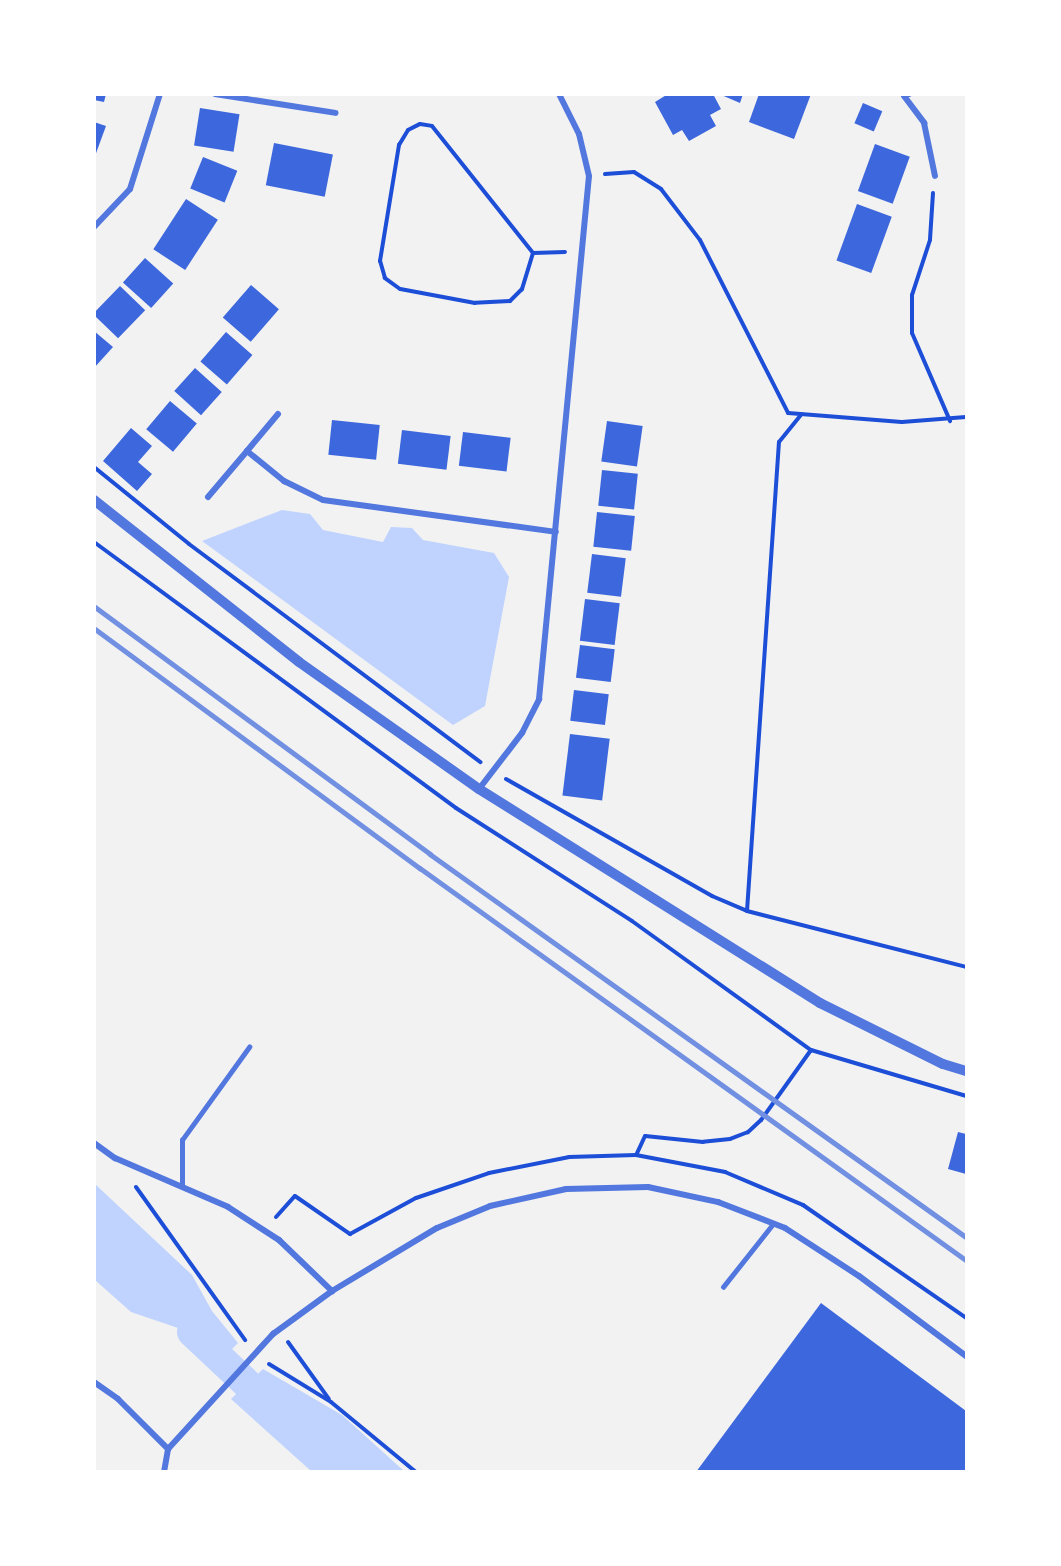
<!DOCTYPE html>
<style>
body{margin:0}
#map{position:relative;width:1061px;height:1566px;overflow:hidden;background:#f2f2f2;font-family:Helvetica,sans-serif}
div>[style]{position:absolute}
.water>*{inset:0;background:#bfd3fe}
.canal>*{height:30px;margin:-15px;padding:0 15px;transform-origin:15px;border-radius:15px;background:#bfd3fe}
.building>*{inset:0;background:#3d67dc;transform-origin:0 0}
.path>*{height:4px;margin:-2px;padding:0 2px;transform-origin:2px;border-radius:2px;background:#1d4ed8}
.service>*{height:4.5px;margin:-2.25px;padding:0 2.25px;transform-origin:2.25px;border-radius:2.25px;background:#5277de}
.minor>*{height:6px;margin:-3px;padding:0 3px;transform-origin:3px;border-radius:3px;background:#5277de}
.tertiary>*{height:10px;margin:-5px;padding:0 5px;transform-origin:5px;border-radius:5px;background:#5277de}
.rail>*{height:4.5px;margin:-2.25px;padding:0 2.25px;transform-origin:2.25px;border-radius:2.25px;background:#7290e2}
span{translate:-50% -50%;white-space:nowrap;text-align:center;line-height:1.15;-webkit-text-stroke:6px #fff;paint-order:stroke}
.frame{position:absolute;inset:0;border:96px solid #fff;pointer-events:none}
</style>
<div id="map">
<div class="water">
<div style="clip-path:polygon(282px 510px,310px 514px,323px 530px,383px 542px,391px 527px,412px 528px,423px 540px,494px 553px,509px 577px,485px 706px,453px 725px,202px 541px)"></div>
<div style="clip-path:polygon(95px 1184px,192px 1275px,212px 1311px,238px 1343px,216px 1365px,181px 1329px,131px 1312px,95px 1280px)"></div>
<div style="clip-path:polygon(263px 1369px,342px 1415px,404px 1471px,311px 1471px,231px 1399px)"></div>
</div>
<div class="canal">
<div style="left:192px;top:1332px;width:114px;rotate:43.2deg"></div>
</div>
<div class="building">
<div style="clip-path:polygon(94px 94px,106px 94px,104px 102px,94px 100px)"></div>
<div style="clip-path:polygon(668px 94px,713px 94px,721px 109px,710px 115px,716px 126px,689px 141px,682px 130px,673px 135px,655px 102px)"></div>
<div style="clip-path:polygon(719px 94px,743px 94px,740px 103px)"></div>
<div style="clip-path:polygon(759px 94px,811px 94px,794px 139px,749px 122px)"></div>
<div style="left:863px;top:103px;width:21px;height:22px;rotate:23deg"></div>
<div style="left:200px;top:108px;width:40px;height:38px;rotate:9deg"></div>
<div style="clip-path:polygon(94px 122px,106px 126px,95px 156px,94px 156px)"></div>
<div style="left:274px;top:143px;width:60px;height:43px;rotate:11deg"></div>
<div style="left:875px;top:144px;width:37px;height:50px;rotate:20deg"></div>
<div style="left:203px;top:157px;width:37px;height:34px;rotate:22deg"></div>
<div style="left:186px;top:199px;width:38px;height:60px;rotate:33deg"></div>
<div style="left:857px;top:204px;width:37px;height:60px;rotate:20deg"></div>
<div style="left:145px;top:258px;width:38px;height:33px;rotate:42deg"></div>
<div style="left:251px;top:285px;width:37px;height:43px;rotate:41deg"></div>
<div style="left:120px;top:286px;width:35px;height:39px;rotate:44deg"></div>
<div style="clip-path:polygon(94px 331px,113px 347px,94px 368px)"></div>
<div style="left:226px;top:332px;width:35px;height:39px;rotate:41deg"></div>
<div style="left:195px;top:368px;width:36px;height:31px;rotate:42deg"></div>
<div style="left:170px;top:401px;width:35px;height:37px;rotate:40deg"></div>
<div style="left:332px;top:420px;width:48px;height:35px;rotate:6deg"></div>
<div style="left:607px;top:421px;width:36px;height:41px;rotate:8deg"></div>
<div style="clip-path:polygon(131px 428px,152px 446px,138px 462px,152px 474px,137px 491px,103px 461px)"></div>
<div style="left:402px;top:430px;width:49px;height:34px;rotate:7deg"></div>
<div style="left:463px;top:432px;width:48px;height:34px;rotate:7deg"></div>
<div style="left:602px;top:470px;width:36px;height:36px;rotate:6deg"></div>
<div style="left:597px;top:512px;width:38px;height:35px;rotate:6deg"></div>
<div style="left:592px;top:554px;width:34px;height:39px;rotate:7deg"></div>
<div style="left:585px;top:599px;width:35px;height:42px;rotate:7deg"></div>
<div style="left:580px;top:645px;width:35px;height:33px;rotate:7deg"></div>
<div style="left:574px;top:690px;width:35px;height:31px;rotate:7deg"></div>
<div style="left:570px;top:734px;width:40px;height:62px;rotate:7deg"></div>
<div style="clip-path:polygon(958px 1132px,966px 1134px,966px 1174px,948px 1169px)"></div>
<div style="clip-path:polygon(821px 1303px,966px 1411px,966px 1472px,696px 1472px)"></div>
</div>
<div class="path">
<div style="left:420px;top:124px;width:12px;rotate:9deg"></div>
<div style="left:432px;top:126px;width:162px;rotate:51.5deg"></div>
<div style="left:533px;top:253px;width:38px;rotate:107deg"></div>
<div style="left:522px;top:289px;width:17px;rotate:135deg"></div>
<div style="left:510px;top:301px;width:35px;rotate:177deg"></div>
<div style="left:475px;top:303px;width:76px;rotate:-169.4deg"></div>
<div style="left:400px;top:289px;width:19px;rotate:-144deg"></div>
<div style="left:385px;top:278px;width:18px;rotate:-106deg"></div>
<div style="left:380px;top:261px;width:118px;rotate:-80.7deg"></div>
<div style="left:399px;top:145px;width:17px;rotate:-59deg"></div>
<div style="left:408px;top:130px;width:13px;rotate:-27deg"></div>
<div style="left:605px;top:174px;width:29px;rotate:-4deg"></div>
<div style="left:634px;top:172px;width:32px;rotate:32deg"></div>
<div style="left:661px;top:189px;width:64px;rotate:52.6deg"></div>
<div style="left:700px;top:240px;width:194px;rotate:63deg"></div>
<div style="left:788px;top:413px;width:114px;rotate:4.5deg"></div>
<div style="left:902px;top:422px;width:64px;rotate:-4.5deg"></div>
<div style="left:933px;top:193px;width:47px;rotate:93.7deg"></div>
<div style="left:930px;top:240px;width:58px;rotate:108.1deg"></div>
<div style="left:912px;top:295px;width:38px;rotate:90deg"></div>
<div style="left:912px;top:333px;width:96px;rotate:66.6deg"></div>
<div style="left:533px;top:253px;width:32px;rotate:-2deg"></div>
<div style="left:94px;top:467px;width:122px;rotate:39deg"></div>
<div style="left:189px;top:544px;width:364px;rotate:36.8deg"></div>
<div style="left:94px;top:542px;width:449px;rotate:36.3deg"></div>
<div style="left:456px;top:808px;width:209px;rotate:32.7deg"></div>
<div style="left:632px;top:921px;width:221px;rotate:35.8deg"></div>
<div style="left:811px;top:1050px;width:86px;rotate:125.5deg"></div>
<div style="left:761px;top:1120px;width:18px;rotate:137deg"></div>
<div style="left:748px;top:1132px;width:19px;rotate:159deg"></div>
<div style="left:730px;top:1139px;width:27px;rotate:174deg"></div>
<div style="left:703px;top:1142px;width:58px;rotate:-174.1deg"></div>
<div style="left:645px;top:1136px;width:21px;rotate:115deg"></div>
<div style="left:506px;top:779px;width:237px;rotate:29.6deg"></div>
<div style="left:712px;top:896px;width:38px;rotate:23deg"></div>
<div style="left:747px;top:911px;width:226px;rotate:14.3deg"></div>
<div style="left:747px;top:911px;width:470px;rotate:-86.1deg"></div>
<div style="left:779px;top:442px;width:36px;rotate:-51deg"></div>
<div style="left:811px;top:1050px;width:162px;rotate:16.5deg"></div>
<div style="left:136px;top:1187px;width:188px;rotate:54.5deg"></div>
<div style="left:276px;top:1217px;width:28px;rotate:-48deg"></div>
<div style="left:295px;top:1196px;width:67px;rotate:34.6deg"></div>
<div style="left:350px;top:1234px;width:75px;rotate:-28.6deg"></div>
<div style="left:416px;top:1198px;width:77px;rotate:-18.9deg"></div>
<div style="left:489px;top:1173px;width:82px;rotate:-11.3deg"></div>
<div style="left:569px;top:1157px;width:67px;rotate:-1.7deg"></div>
<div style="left:636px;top:1155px;width:91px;rotate:10.8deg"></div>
<div style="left:725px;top:1172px;width:85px;rotate:22.9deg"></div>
<div style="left:803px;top:1205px;width:198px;rotate:34.7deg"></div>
<div style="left:288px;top:1342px;width:70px;rotate:54.3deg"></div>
<div style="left:269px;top:1364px;width:73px;rotate:31.5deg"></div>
<div style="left:331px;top:1402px;width:110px;rotate:39.5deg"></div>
</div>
<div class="service">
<div style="left:182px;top:1187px;width:47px;rotate:-90deg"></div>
<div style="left:182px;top:1140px;width:115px;rotate:-54.2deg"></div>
<div style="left:723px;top:1287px;width:80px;rotate:-51.6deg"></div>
</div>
<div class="minor">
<div style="left:215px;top:94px;width:122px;rotate:8.9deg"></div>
<div style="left:909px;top:94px;width:5px;rotate:158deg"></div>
<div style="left:904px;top:96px;width:34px;rotate:53deg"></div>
<div style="left:924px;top:123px;width:54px;rotate:78.3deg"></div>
<div style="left:94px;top:227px;width:52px;rotate:-46.5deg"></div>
<div style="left:130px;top:189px;width:100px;rotate:-72.5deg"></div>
<div style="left:278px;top:414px;width:48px;rotate:130deg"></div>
<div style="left:247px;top:451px;width:48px;rotate:39deg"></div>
<div style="left:284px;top:481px;width:43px;rotate:26deg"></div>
<div style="left:323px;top:500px;width:235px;rotate:7.8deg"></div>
<div style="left:208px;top:497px;width:60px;rotate:-49.7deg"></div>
<div style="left:479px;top:789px;width:71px;rotate:-52.5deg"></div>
<div style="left:522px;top:733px;width:38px;rotate:-63deg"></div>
<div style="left:539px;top:699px;width:525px;rotate:-84.54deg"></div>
<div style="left:589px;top:176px;width:43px;rotate:-103.4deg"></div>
<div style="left:579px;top:134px;width:45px;rotate:-116.6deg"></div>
<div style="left:94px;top:1143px;width:26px;rotate:36deg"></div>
<div style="left:115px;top:1158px;width:123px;rotate:23.4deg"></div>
<div style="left:228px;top:1207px;width:61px;rotate:32.9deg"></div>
<div style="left:279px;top:1240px;width:74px;rotate:43.9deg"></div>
<div style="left:94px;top:1382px;width:29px;rotate:35deg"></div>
<div style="left:118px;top:1399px;width:71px;rotate:45deg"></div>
<div style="left:164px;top:1472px;width:23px;rotate:-80deg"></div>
<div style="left:168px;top:1449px;width:156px;rotate:-47.6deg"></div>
<div style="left:273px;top:1334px;width:73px;rotate:-36.1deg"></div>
<div style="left:332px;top:1291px;width:122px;rotate:-31deg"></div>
<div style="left:437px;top:1228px;width:57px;rotate:-22.5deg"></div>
<div style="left:490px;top:1206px;width:78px;rotate:-12.6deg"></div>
<div style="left:566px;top:1189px;width:82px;rotate:-1.4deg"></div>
<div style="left:648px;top:1187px;width:72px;rotate:12.1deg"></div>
<div style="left:718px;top:1202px;width:72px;rotate:21.2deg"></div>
<div style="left:785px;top:1228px;width:88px;rotate:33deg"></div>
<div style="left:859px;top:1276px;width:134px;rotate:36.8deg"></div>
</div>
<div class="tertiary">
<div style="left:94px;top:500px;width:261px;rotate:38.3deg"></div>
<div style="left:299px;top:662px;width:220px;rotate:35.2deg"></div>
<div style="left:479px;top:789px;width:403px;rotate:32.1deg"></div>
<div style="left:820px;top:1003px;width:137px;rotate:26.4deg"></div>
<div style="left:943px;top:1064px;width:24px;rotate:17deg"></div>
</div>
<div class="rail">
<div style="left:94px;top:606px;width:418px;rotate:36.4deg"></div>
<div style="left:430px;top:854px;width:659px;rotate:35.55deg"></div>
<div style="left:94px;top:628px;width:405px;rotate:36.4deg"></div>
<div style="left:420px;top:868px;width:672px;rotate:35.68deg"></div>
</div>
<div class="frame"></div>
</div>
